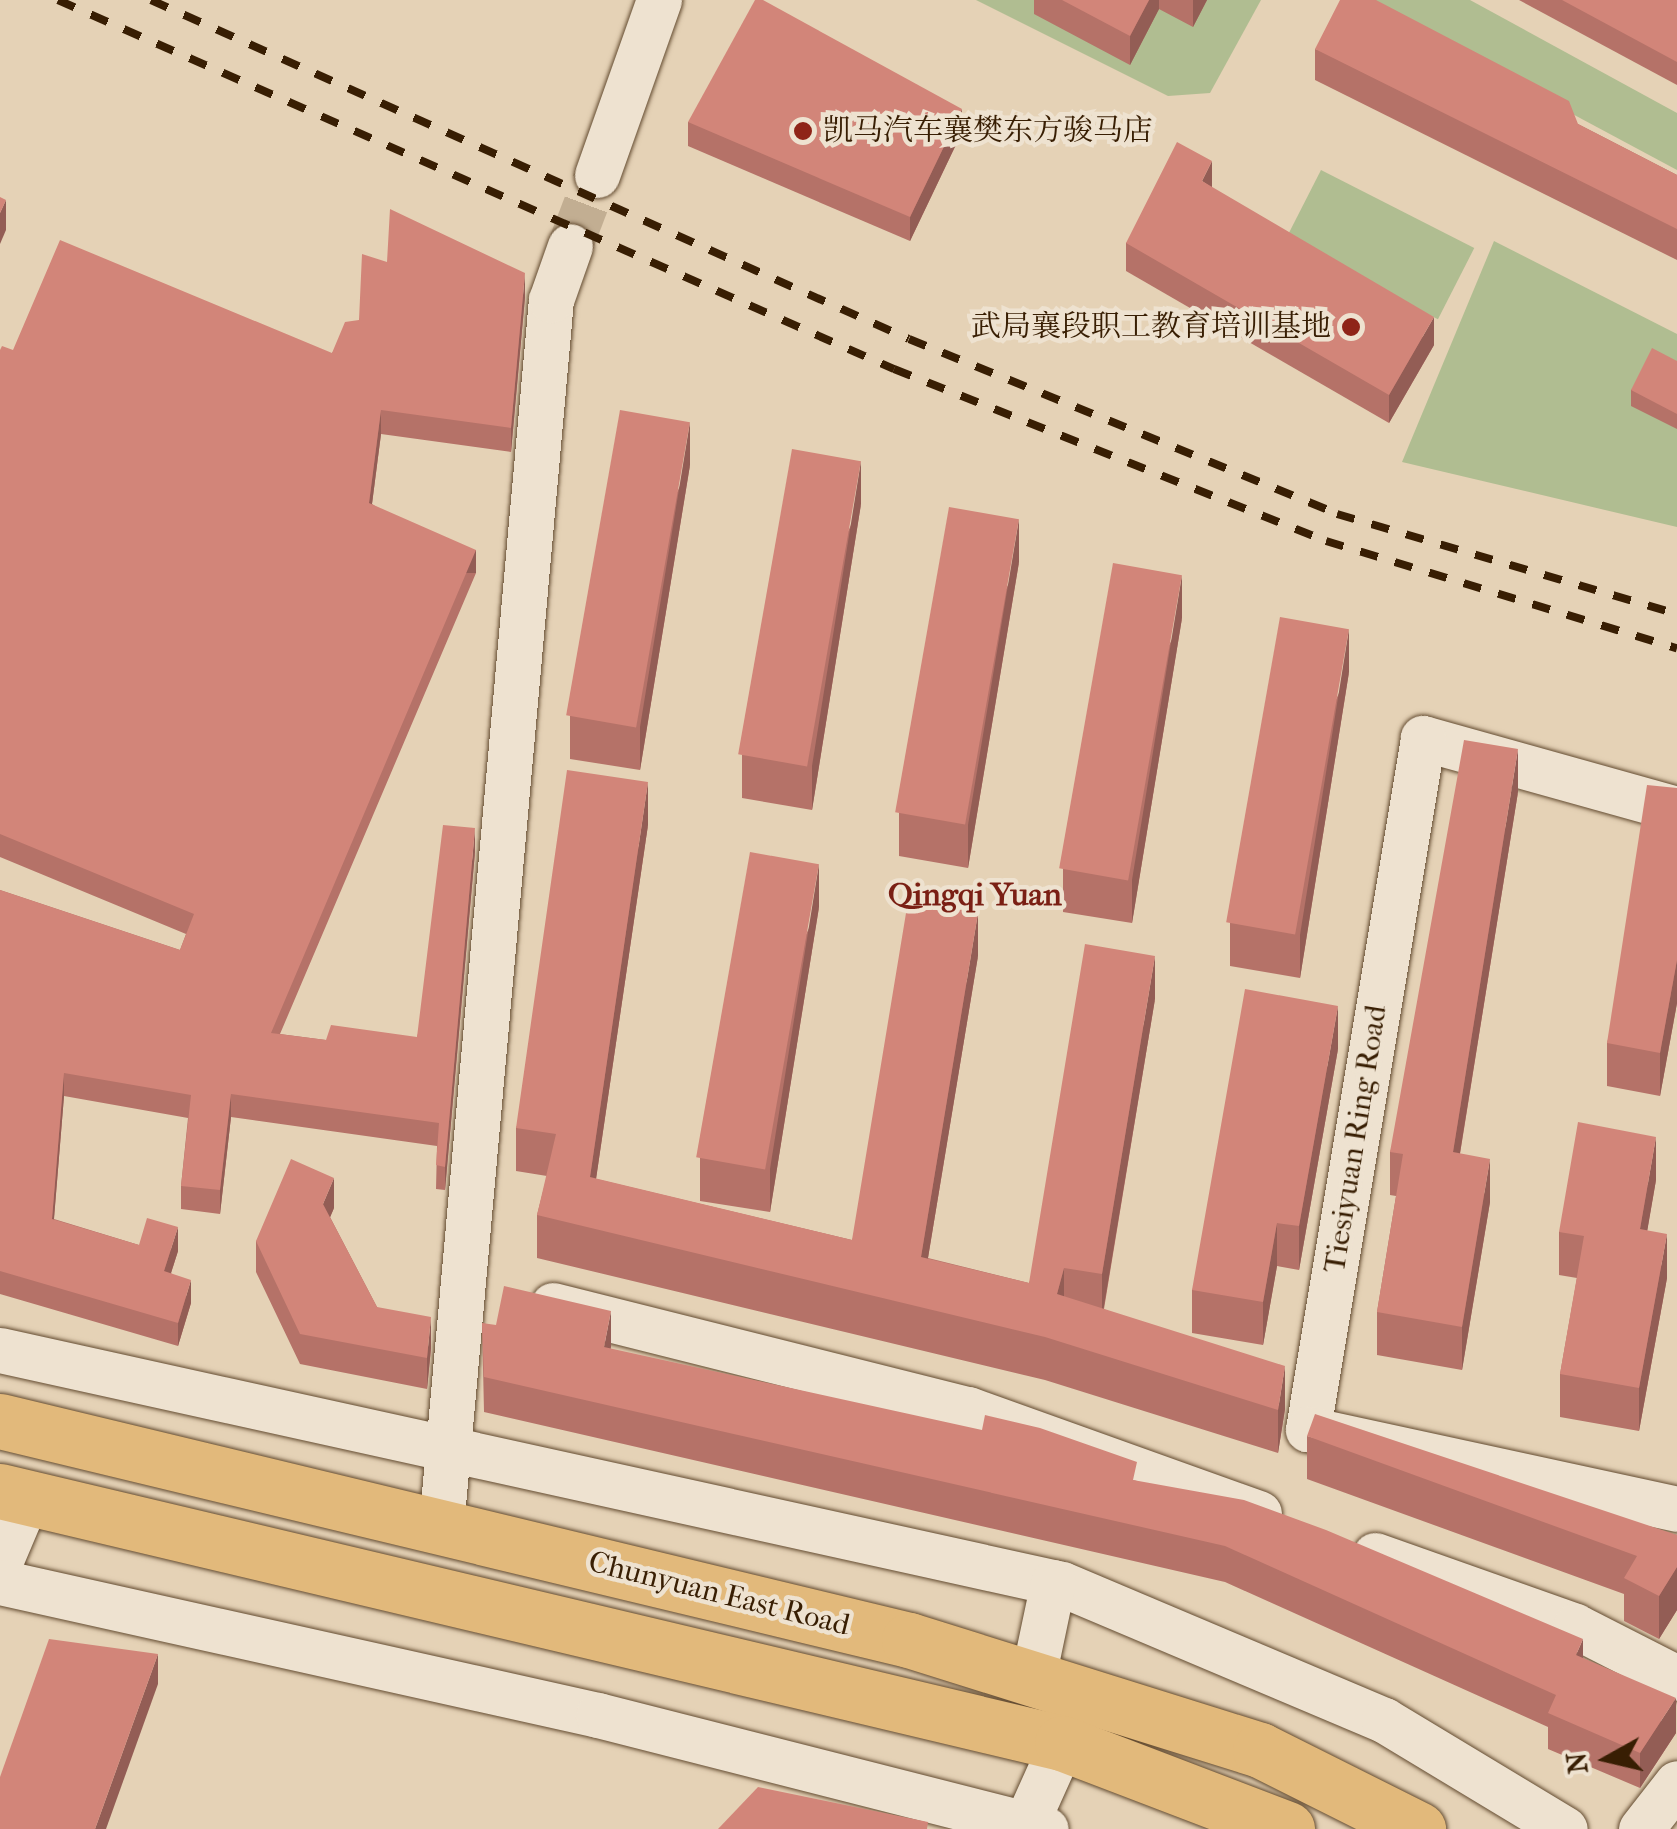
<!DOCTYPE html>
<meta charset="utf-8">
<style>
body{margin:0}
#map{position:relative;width:1677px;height:1829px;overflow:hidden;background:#e5d2b6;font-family:"IM FELL French Canon","Noto Serif SC",serif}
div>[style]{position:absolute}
.green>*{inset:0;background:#b0bd91;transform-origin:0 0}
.minor-tunnel>*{height:45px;margin-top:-22.5px;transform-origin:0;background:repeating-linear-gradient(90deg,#c2ae92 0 45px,transparent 0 67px)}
.roads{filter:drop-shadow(0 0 2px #634b30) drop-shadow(0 0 2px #634b30)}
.minor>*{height:45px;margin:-22.5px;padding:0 22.5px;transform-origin:22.5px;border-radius:22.5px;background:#eee2d0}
.major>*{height:55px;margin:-27.5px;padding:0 27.5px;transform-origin:27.5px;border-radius:27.5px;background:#e2b97b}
.rail>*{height:8px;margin-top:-4px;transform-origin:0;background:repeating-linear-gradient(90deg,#381e03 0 18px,transparent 0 36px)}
.wall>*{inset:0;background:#b57268}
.shaded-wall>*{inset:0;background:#935d55;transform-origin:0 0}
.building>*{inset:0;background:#d28579;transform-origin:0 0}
.dots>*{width:28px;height:28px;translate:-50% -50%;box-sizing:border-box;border:5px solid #eee2d0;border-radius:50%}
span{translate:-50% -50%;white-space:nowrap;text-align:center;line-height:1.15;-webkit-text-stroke:9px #eee2d0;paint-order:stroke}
.poi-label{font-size:30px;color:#381e03}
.left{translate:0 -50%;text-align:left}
.right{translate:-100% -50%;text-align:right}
.street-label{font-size:30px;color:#381e03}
.neighbourhood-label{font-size:32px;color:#7a1f14;font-weight:700}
.north{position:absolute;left:1557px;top:1709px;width:100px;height:100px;-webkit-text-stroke:8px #eee2d0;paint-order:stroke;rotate:262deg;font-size:28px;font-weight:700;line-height:40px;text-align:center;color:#381e03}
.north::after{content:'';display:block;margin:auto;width:35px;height:45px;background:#381e03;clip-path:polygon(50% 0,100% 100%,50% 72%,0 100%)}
</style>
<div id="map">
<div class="green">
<div style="clip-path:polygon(976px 0,1261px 0,1210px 93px,1168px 96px)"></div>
<div style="clip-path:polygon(1360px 0,1470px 0,1677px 113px,1677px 170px)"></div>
<div style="left:1321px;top:170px;width:172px;height:80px;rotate:27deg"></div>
<div style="clip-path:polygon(1494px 241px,1677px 334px,1677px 527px,1402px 462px)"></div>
</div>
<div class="minor-tunnel">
<div style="left:570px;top:246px;width:76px;rotate:-69.2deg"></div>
</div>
<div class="roads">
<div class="minor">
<div style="left:597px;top:175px;width:186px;rotate:-70.5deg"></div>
<div style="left:1677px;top:809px;width:264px;rotate:-164.4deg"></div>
<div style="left:1423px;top:738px;width:701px;rotate:99.45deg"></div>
<div style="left:1308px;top:1429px;width:378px;rotate:12.2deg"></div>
<div style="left:553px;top:1305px;width:428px;rotate:14.1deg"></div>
<div style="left:968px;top:1409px;width:309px;rotate:19.7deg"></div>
<div style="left:0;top:1350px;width:1087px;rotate:12.43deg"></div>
<div style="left:1062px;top:1584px;width:350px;rotate:22.9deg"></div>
<div style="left:1384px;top:1720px;width:211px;rotate:31.1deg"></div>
<div style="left:441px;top:1527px;width:1232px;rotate:-84.88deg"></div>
<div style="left:551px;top:300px;width:57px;rotate:-70.6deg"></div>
<div style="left:1375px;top:1555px;width:212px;rotate:19.5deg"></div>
<div style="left:1575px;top:1626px;width:114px;rotate:27deg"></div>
<div style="left:0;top:1562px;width:69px;rotate:-67.1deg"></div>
<div style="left:0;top:1582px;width:613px;rotate:12.54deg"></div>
<div style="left:598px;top:1715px;width:462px;rotate:14.3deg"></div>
<div style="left:1033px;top:1677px;width:97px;rotate:-78.1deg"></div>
<div style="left:1027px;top:1821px;width:85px;rotate:-65.8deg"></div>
<div style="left:1641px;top:1829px;width:58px;rotate:-52deg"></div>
</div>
<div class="major">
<div style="left:0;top:1421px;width:935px;rotate:13.55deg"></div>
<div style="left:909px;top:1640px;width:368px;rotate:17.4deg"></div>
<div style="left:1260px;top:1750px;width:177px;rotate:26.6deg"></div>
<div style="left:0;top:1491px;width:1091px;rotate:13.35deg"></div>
<div style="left:1062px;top:1743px;width:241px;rotate:20.9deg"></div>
</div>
</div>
<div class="rail">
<div style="left:58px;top:0;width:914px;rotate:23.82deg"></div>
<div style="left:894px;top:369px;width:465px;rotate:21.7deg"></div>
<div style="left:1326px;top:541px;width:367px;rotate:17deg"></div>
<div style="left:151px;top:0;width:830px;rotate:24.1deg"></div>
<div style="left:909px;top:339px;width:462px;rotate:22.2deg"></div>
<div style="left:1337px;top:514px;width:354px;rotate:16.4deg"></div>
</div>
<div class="wall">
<div style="clip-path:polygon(1034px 0,1207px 0,1193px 27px,1159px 9px,1130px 65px,1034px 14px)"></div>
<div style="clip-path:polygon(1519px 0,1677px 0,1677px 85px)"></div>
<div style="clip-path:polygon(1315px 49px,1578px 124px,1677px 175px,1677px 260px,1315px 80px)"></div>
<div style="clip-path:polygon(688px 122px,962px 132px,910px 241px,688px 146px)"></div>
<div style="clip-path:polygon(1212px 188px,1434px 345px,1389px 423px,1126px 271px,1126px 243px)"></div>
<div style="clip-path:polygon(387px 262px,525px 297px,511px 452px,381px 434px,372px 504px,476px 573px,280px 1034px,326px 1040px,417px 1037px,475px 852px,445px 1190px,436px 1189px,437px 1146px,231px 1117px,220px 1214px,181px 1209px,181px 1186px,188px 1118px,64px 1096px,54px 1219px,139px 1245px,178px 1251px,171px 1273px,191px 1303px,178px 1346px,0 1294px,0 890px,180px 950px,186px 934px,0 857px,0 350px,332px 353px,359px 320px)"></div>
<div style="clip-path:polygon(1677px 361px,1677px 429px,1631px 406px,1631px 390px)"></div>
<div style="clip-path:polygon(690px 465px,640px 770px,570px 759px,570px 716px)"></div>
<div style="clip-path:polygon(861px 504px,812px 810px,742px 798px,742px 755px)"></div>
<div style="clip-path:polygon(1019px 562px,968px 868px,899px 856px,899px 813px)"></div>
<div style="clip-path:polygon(1182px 618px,1132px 923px,1063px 912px,1063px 869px)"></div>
<div style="clip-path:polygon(1349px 672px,1300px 978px,1230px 966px,1230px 923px)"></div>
<div style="clip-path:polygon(1677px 788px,1677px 1003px,1660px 1096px,1607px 1086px,1607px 1043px)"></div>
<div style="clip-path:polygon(1518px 792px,1460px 1154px,1490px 1202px,1462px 1370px,1377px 1355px,1377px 1312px,1396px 1196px,1390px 1195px,1390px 1152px)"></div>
<div style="clip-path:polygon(648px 825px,596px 1179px,852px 1240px,978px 956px,928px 1258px,1029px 1283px,1155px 999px,1104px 1309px,1285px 1409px,1278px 1453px,1045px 1380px,537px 1258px,537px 1215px,547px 1176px,516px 1171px,516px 1128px)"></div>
<div style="clip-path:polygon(819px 907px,770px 1212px,700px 1201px,700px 1158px)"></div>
<div style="clip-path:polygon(1338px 1049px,1299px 1270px,1277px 1266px,1263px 1345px,1192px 1333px,1192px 1290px)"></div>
<div style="clip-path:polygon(1656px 1180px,1647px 1231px,1667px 1278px,1639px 1431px,1560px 1417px,1560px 1374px,1577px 1278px,1559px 1275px,1559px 1232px)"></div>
<div style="clip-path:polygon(334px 1208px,330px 1217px,377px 1307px,431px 1348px,427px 1389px,300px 1364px,256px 1272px,256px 1241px)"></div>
<div style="clip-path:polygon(482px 1323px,1137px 1481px,1583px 1658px,1676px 1733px,1640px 1788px,1548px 1749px,1548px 1727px,1225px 1582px,484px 1412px)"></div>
<div style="clip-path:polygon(1307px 1436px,1677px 1535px,1677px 1610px,1659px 1639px,1624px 1621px,1624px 1594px,1307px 1479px)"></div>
</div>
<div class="shaded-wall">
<div style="clip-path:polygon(1149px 0,1159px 0,1159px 9px,1130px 65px,1130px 36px)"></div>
<div style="clip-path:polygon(1193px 0,1207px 0,1193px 27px)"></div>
<div style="clip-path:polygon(962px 109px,962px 132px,910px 241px,910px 217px)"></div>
<div style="clip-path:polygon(1212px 161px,1212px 188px,1202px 181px)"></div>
<div style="clip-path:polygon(6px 200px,6px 230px,0 244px,0 213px)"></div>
<div style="clip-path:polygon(525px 273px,525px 297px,511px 452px,511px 428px)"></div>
<div style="clip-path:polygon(1434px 317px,1434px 345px,1389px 423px,1389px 395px)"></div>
<div style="clip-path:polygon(381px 410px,381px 434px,369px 527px,369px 503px)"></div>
<div style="clip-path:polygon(690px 422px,690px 465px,640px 770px,640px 727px)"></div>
<div style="clip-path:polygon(861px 461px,861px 504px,812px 810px,812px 766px)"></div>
<div style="clip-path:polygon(1019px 519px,1019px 562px,968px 868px,968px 825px)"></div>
<div style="left:476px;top:550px;width:23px;height:525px;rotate:90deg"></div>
<div style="clip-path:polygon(1182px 575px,1182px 618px,1132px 923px,1132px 880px)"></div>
<div style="clip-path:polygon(1349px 629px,1349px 672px,1300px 978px,1300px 935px)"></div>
<div style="clip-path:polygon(1518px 749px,1518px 792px,1453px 1196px,1453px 1152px)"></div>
<div style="clip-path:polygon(648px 782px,648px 825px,590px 1220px,590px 1177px)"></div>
<div style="clip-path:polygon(475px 828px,475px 852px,445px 1190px,445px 1167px)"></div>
<div style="clip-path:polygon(819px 864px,819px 907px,770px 1212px,770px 1169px)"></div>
<div style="clip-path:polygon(978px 913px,978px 956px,921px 1300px,921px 1257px)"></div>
<div style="clip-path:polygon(1155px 956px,1155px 999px,1102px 1318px,1102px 1274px)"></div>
<div style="clip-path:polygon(1677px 960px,1677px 1003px,1660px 1096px,1660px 1053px)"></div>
<div style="clip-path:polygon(1338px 1006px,1338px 1049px,1299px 1270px,1299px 1226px)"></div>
<div style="clip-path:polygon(64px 1073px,64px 1096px,52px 1242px,52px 1219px)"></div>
<div style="clip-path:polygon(231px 1094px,231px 1117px,220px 1214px,220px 1190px)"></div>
<div style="clip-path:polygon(1656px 1137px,1656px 1180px,1640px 1273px,1640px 1229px)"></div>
<div style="clip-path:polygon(1490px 1159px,1490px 1202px,1462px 1370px,1462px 1327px)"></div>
<div style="clip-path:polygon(334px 1178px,334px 1208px,323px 1234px,323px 1204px)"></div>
<div style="clip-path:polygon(1277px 1223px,1277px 1266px,1263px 1345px,1263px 1302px)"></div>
<div style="clip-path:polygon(178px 1227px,178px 1251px,164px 1295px,164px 1271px)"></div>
<div style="clip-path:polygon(1667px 1234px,1667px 1278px,1639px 1431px,1639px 1388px)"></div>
<div style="clip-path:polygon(1064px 1268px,1064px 1311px,1057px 1294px)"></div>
<div style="clip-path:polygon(191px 1280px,191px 1303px,178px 1346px,178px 1323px)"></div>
<div style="clip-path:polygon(611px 1311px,611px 1347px,604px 1382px,604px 1347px)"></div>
<div style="clip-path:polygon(431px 1317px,431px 1348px,427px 1389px,427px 1358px)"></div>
<div style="clip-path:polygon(1285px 1366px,1285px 1409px,1278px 1453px,1278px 1410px)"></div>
<div style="clip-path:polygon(1677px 1567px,1677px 1610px,1659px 1639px,1659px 1596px)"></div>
<div style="clip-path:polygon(1583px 1639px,1583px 1674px,1576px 1655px)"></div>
<div style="clip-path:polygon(158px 1654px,158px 1684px,106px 1829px,95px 1829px)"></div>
<div style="clip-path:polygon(1676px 1698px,1676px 1733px,1640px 1788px,1640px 1753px)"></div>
</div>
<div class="building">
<div style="clip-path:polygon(755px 0,763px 0,962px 109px,910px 217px,688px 122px)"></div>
<div style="clip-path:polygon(1062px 0,1149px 0,1130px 36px)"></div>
<div style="clip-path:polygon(1340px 0,1376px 0,1569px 101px,1578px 124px,1677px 175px,1677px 229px,1315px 49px)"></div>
<div style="clip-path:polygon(1562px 0,1677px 0,1677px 62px)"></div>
<div style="clip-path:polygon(1177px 142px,1212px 161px,1202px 181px,1434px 317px,1389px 395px,1126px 243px)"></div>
<div style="clip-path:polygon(0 197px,6px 200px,0 213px)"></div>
<div style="clip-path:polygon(390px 209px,525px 273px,511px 428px,381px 410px,369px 503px,476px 550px,271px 1033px,326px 1040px,331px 1025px,417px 1037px,443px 825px,475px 828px,445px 1167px,436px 1165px,439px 1123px,231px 1094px,220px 1190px,181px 1186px,191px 1095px,64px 1073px,52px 1219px,139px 1245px,147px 1218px,178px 1227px,164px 1271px,191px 1280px,178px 1323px,0 1271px,0 890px,180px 950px,194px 914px,0 834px,0 350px,2px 346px,13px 350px,60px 240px,332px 353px,345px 322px,359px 320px,362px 254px,387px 262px)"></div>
<div style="clip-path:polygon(1652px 348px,1677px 361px,1677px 414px,1631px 390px)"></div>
<div style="left:620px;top:410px;width:71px;height:310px;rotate:10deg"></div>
<div style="left:792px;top:449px;width:70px;height:310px;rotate:10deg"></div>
<div style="left:949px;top:507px;width:71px;height:310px;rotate:10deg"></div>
<div style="left:1113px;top:563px;width:70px;height:310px;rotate:10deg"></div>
<div style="left:1280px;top:617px;width:70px;height:310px;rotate:10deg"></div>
<div style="clip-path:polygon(1464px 740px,1518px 749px,1453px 1152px,1490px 1159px,1462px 1327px,1377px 1312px,1403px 1154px,1390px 1152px)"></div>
<div style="clip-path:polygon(567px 770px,648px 782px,590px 1177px,852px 1240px,908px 901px,978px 913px,921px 1257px,1029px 1283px,1085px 944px,1155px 956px,1102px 1274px,1064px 1268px,1057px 1294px,1285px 1366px,1278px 1410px,1045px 1337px,537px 1215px,556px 1134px,516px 1128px)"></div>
<div style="clip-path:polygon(1647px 785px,1677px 788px,1677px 960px,1660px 1053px,1607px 1043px)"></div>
<div style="left:750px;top:852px;width:70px;height:310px;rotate:10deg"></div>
<div style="clip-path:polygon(1245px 989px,1338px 1006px,1299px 1226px,1277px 1223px,1263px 1302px,1192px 1290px)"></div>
<div style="clip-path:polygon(1578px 1122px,1656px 1137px,1640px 1229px,1667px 1234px,1639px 1388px,1560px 1374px,1584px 1236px,1559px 1232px)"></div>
<div style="clip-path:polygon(291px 1159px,334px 1178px,323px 1204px,377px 1307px,431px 1317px,427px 1358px,300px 1334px,256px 1241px)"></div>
<div style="clip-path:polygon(504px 1286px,611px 1311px,604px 1347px,982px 1430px,985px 1415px,1040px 1428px,1137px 1462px,1133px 1480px,1244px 1500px,1326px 1530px,1583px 1639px,1576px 1655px,1676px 1698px,1640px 1753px,1548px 1713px,1556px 1695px,1225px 1546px,484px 1377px,482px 1323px,496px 1325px)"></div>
<div style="clip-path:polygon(1315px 1414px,1677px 1535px,1677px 1567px,1659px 1596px,1624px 1578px,1637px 1556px,1307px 1436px)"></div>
<div style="clip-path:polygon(49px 1639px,158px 1654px,95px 1829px,0 1829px,0 1777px)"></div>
<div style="clip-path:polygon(758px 1787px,928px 1822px,927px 1829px,718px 1829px)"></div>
</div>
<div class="dots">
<div style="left:803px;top:131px;background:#8f2418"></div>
<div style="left:1351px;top:327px;background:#8f2418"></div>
</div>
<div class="poi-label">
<span class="left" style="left:823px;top:131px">凯马汽车襄樊东方骏马店</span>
<span class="right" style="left:1331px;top:327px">武局襄段职工教育培训基地</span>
</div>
<div class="street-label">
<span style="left:1356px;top:1139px;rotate:-81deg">Tiesiyuan Ring Road</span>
<span style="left:719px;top:1594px;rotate:14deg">Chunyuan East Road</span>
</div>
<div class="neighbourhood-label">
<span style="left:975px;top:895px">Qingqi Yuan</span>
</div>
<div class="north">N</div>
</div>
